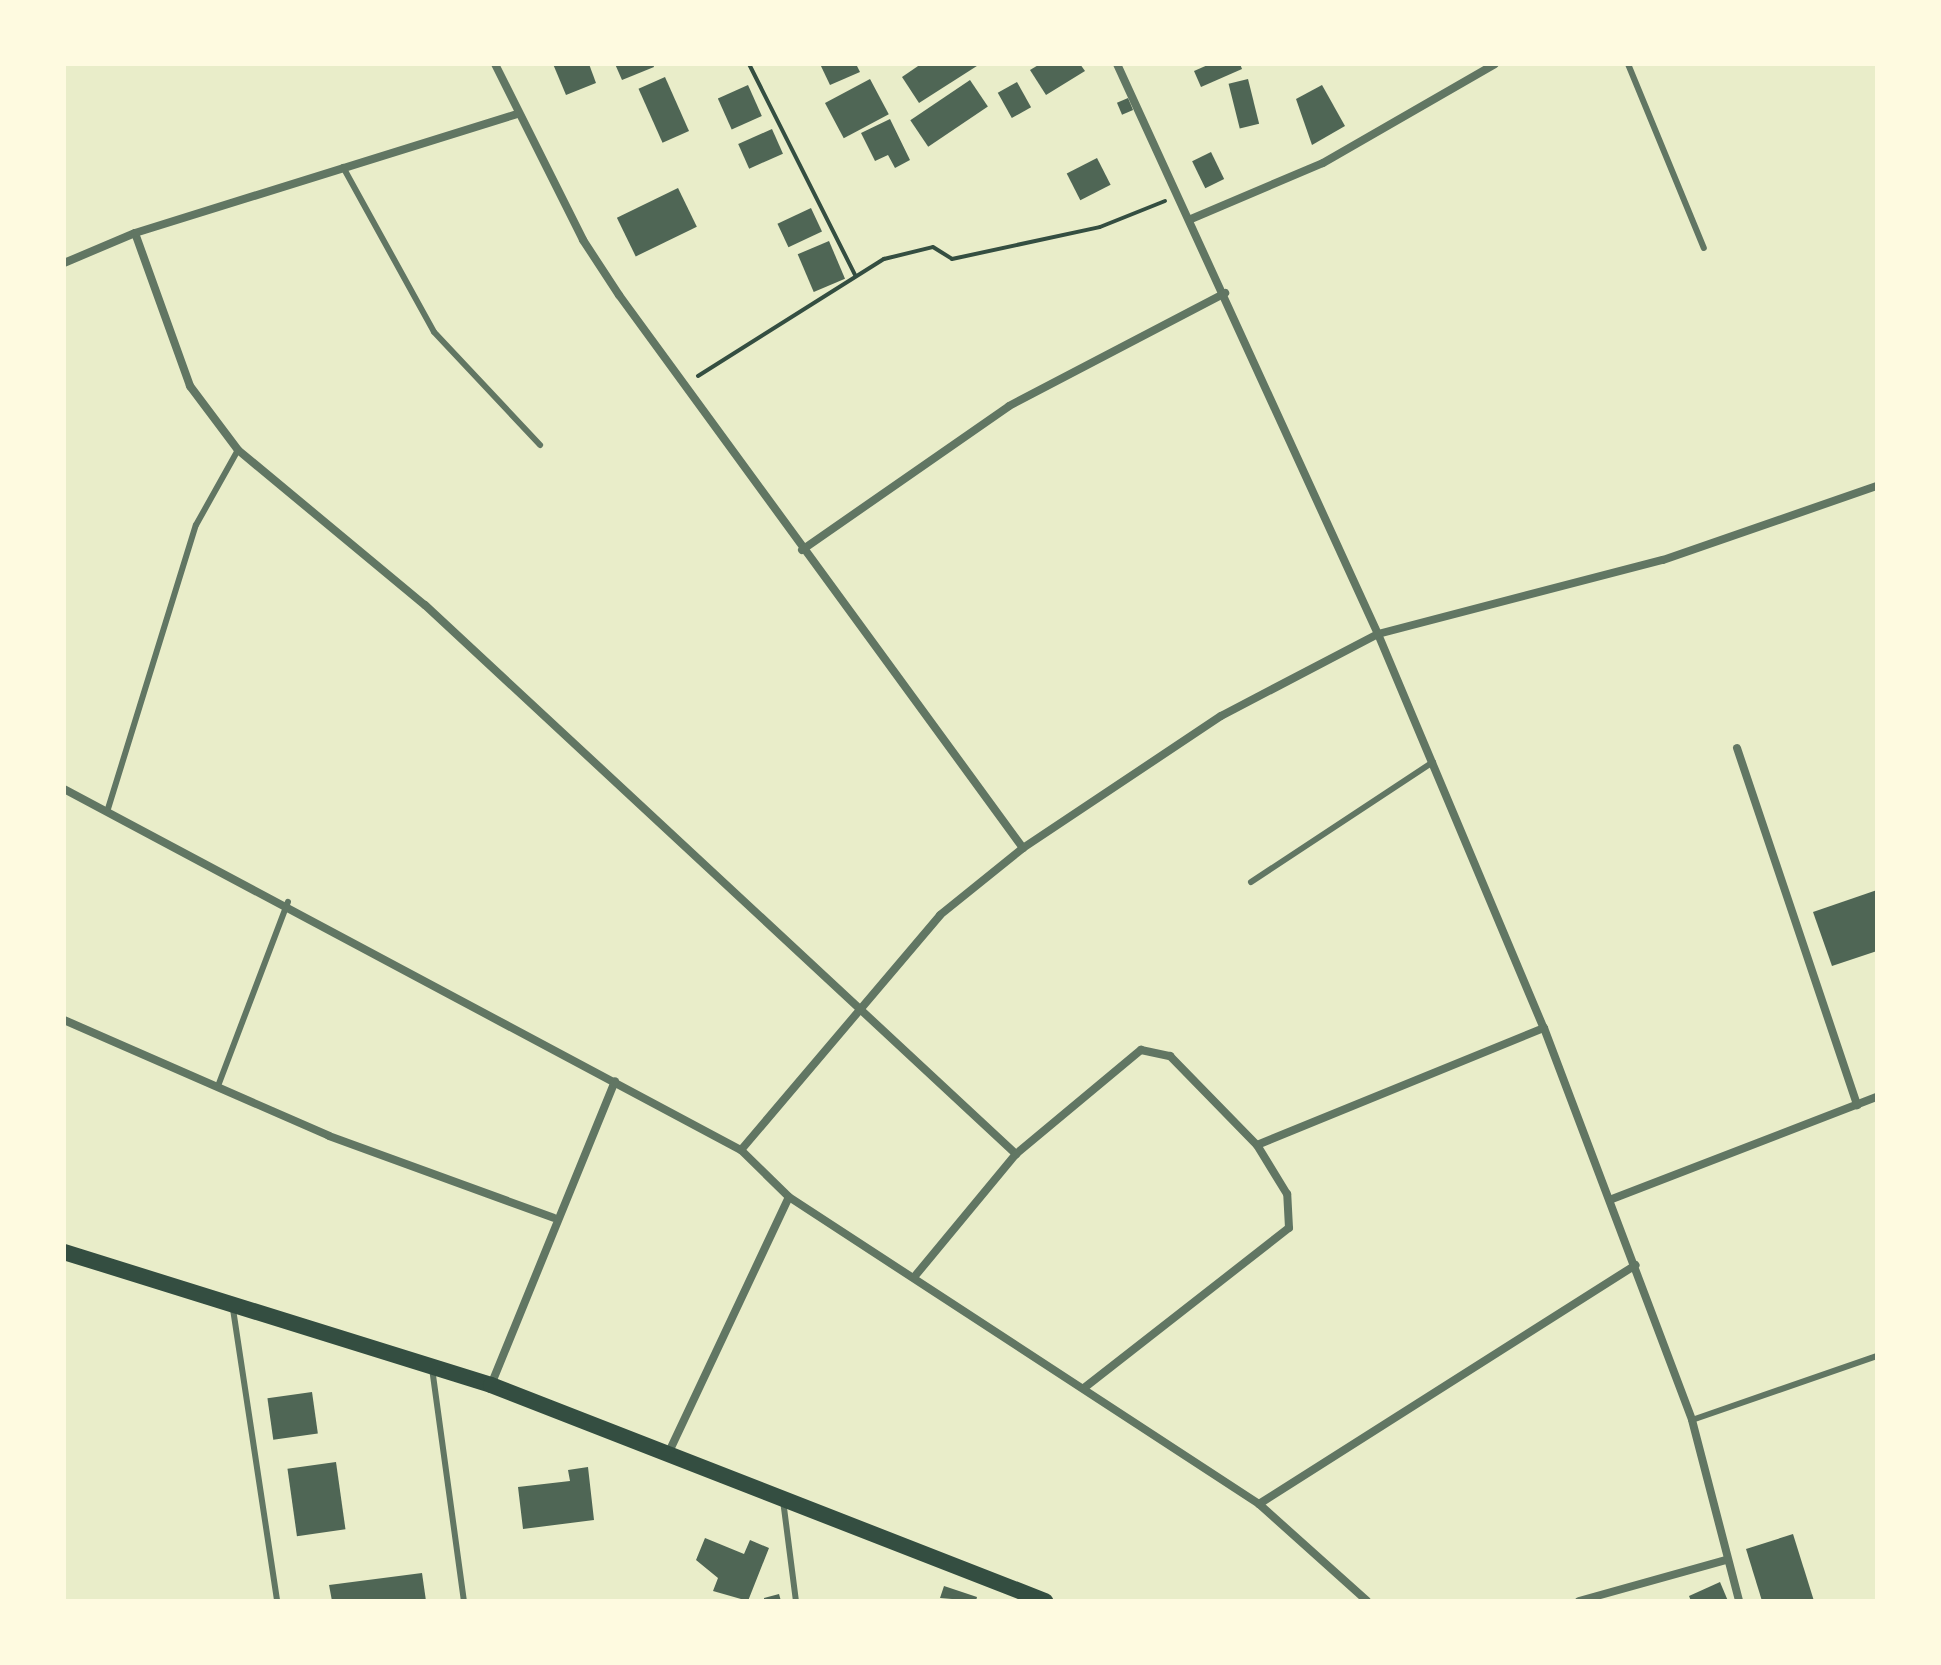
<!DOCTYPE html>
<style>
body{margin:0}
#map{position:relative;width:1941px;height:1665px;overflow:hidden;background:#e9edc9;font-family:"PT Sans",sans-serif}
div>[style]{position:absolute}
.building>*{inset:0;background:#4f6655;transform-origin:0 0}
.path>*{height:4px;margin:-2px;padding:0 2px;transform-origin:2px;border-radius:2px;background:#344e41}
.service>*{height:6px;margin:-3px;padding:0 3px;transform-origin:3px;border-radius:3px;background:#617663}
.minor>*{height:8px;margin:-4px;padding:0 4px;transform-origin:4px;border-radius:4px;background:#617663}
.secondary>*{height:16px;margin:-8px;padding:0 8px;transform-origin:8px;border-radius:8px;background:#344e41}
span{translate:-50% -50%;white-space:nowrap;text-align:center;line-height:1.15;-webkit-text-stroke:8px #fefae0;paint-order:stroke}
.frame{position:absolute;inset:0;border:66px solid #fefae0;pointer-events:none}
</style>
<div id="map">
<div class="building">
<div style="clip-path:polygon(553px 64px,589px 64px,596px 83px,566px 95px)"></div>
<div style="clip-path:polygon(615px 64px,653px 64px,654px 67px,622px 80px)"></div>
<div style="clip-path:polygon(820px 64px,856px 64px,860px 72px,830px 85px)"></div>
<div style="clip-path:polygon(921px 64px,980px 64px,919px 103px,902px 77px)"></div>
<div style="clip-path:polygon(1040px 64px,1080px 64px,1085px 71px,1046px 95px,1030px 70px)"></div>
<div style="clip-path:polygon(1210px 64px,1240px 64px,1242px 69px,1201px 87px,1194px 71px)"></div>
<div style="left:665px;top:77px;width:59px;height:29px;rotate:66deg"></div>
<div style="left:870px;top:79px;width:40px;height:51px;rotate:62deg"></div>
<div style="left:1248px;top:79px;width:46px;height:20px;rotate:76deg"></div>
<div style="left:970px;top:80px;width:32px;height:72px;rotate:56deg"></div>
<div style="left:1017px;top:82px;width:29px;height:22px;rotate:61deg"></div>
<div style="left:748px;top:85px;width:34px;height:33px;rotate:66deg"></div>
<div style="clip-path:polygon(1322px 85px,1345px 126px,1312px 145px,1296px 99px)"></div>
<div style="left:1128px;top:98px;width:13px;height:12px;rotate:67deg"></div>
<div style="clip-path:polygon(890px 119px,910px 160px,895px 168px,888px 155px,875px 161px,861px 133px)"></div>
<div style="left:772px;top:129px;width:27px;height:37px;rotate:66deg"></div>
<div style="left:1211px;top:152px;width:30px;height:21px;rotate:64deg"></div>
<div style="left:1097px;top:158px;width:30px;height:34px;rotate:63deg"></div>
<div style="left:678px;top:188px;width:43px;height:68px;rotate:64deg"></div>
<div style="left:811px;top:208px;width:26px;height:37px;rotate:65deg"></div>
<div style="left:829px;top:241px;width:41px;height:34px;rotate:67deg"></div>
<div style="clip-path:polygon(1877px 890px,1877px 951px,1832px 966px,1813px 912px)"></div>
<div style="left:312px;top:1392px;width:42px;height:45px;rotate:82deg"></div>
<div style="left:336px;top:1462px;width:68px;height:49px;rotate:82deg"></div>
<div style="clip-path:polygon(588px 1467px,594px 1520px,523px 1529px,518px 1487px,570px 1481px,568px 1470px)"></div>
<div style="clip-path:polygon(1793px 1534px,1814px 1601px,1762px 1601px,1746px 1549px)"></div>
<div style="clip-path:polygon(705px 1538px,744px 1554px,750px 1540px,769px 1548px,748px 1601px,713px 1591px,718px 1578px,696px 1560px)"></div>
<div style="clip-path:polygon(422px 1573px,426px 1601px,332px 1601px,329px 1585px)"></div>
<div style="clip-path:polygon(1720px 1582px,1728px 1601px,1691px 1601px,1689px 1596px)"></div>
<div style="clip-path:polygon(944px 1586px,977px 1597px,976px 1601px,940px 1598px)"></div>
<div style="clip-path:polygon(779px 1594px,781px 1601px,764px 1601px,764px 1598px)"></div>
</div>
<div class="path">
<div style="left:749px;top:64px;width:236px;rotate:63.3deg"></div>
<div style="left:698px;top:376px;width:220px;rotate:-32.2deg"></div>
<div style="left:884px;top:259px;width:50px;rotate:-13.8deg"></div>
<div style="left:933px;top:247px;width:22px;rotate:32deg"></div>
<div style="left:952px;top:259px;width:151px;rotate:-12.2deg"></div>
<div style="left:1100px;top:227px;width:70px;rotate:-21.8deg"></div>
</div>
<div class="service">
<div style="left:1628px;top:64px;width:199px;rotate:67.6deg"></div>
<div style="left:343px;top:167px;width:188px;rotate:61.1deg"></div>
<div style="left:434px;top:332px;width:155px;rotate:46.8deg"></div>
<div style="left:107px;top:812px;width:300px;rotate:-72.8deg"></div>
<div style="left:196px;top:525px;width:86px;rotate:-60.8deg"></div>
<div style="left:1251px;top:882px;width:218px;rotate:-33.4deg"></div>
<div style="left:218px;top:1086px;width:197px;rotate:-69.2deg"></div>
<div style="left:233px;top:1309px;width:295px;rotate:81.4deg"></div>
<div style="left:432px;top:1368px;width:235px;rotate:82.2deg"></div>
<div style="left:1692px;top:1420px;width:196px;rotate:-19.1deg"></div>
<div style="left:783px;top:1500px;width:102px;rotate:82.7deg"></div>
</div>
<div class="minor">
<div style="left:495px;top:64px;width:197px;rotate:63.4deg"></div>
<div style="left:583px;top:240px;width:66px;rotate:56.8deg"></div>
<div style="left:619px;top:295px;width:685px;rotate:53.85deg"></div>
<div style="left:1117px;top:64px;width:627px;rotate:65.4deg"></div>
<div style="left:1378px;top:634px;width:428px;rotate:67.2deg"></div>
<div style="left:1544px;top:1028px;width:419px;rotate:69.3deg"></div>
<div style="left:1692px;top:1420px;width:187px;rotate:75.4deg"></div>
<div style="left:1191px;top:219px;width:143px;rotate:-23deg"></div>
<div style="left:1323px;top:163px;width:198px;rotate:-29.9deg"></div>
<div style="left:135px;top:233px;width:163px;rotate:70.2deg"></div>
<div style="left:190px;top:386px;width:80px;rotate:53.1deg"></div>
<div style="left:238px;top:450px;width:243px;rotate:39.7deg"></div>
<div style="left:425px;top:605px;width:807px;rotate:42.89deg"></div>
<div style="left:64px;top:263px;width:77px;rotate:-22.9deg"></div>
<div style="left:135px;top:233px;width:399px;rotate:-17.3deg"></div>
<div style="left:802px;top:550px;width:252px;rotate:-34.8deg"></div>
<div style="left:1009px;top:406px;width:244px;rotate:-27.6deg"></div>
<div style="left:1737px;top:748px;width:377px;rotate:71.4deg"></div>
<div style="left:64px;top:789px;width:767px;rotate:28.07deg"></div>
<div style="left:741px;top:1150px;width:67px;rotate:44.4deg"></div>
<div style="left:789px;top:1197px;width:561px;rotate:33.15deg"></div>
<div style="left:1259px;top:1504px;width:145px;rotate:41.9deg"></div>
<div style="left:64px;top:1020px;width:289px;rotate:23.6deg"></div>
<div style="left:329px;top:1136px;width:239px;rotate:20deg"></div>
<div style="left:741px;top:1150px;width:308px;rotate:-49.7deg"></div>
<div style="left:940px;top:915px;width:107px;rotate:-38.9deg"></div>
<div style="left:1023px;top:848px;width:238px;rotate:-33.7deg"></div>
<div style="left:1221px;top:716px;width:177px;rotate:-27.6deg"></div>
<div style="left:1378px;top:634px;width:294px;rotate:-14.6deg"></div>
<div style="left:1663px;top:560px;width:226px;rotate:-19.1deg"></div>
<div style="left:1612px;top:1199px;width:284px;rotate:-21.1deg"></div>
<div style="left:915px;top:1276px;width:158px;rotate:-50.4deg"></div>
<div style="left:1016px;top:1154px;width:163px;rotate:-39.8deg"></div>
<div style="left:1141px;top:1050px;width:30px;rotate:12deg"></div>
<div style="left:1170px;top:1056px;width:124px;rotate:45.7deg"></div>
<div style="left:1257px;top:1145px;width:310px;rotate:-22.2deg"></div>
<div style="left:491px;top:1385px;width:328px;rotate:-67.8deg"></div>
<div style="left:1084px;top:1388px;width:260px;rotate:-38deg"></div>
<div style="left:1289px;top:1228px;width:34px;rotate:-93deg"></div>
<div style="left:1287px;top:1194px;width:57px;rotate:-121.5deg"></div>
<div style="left:668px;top:1454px;width:284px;rotate:-64.8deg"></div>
<div style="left:1259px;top:1504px;width:446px;rotate:-32.4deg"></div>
<div style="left:1579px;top:1601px;width:153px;rotate:-15.6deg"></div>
</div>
<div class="secondary">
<div style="left:64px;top:1252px;width:447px;rotate:17.3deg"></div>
<div style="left:491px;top:1385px;width:595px;rotate:21.3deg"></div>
</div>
<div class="frame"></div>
</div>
